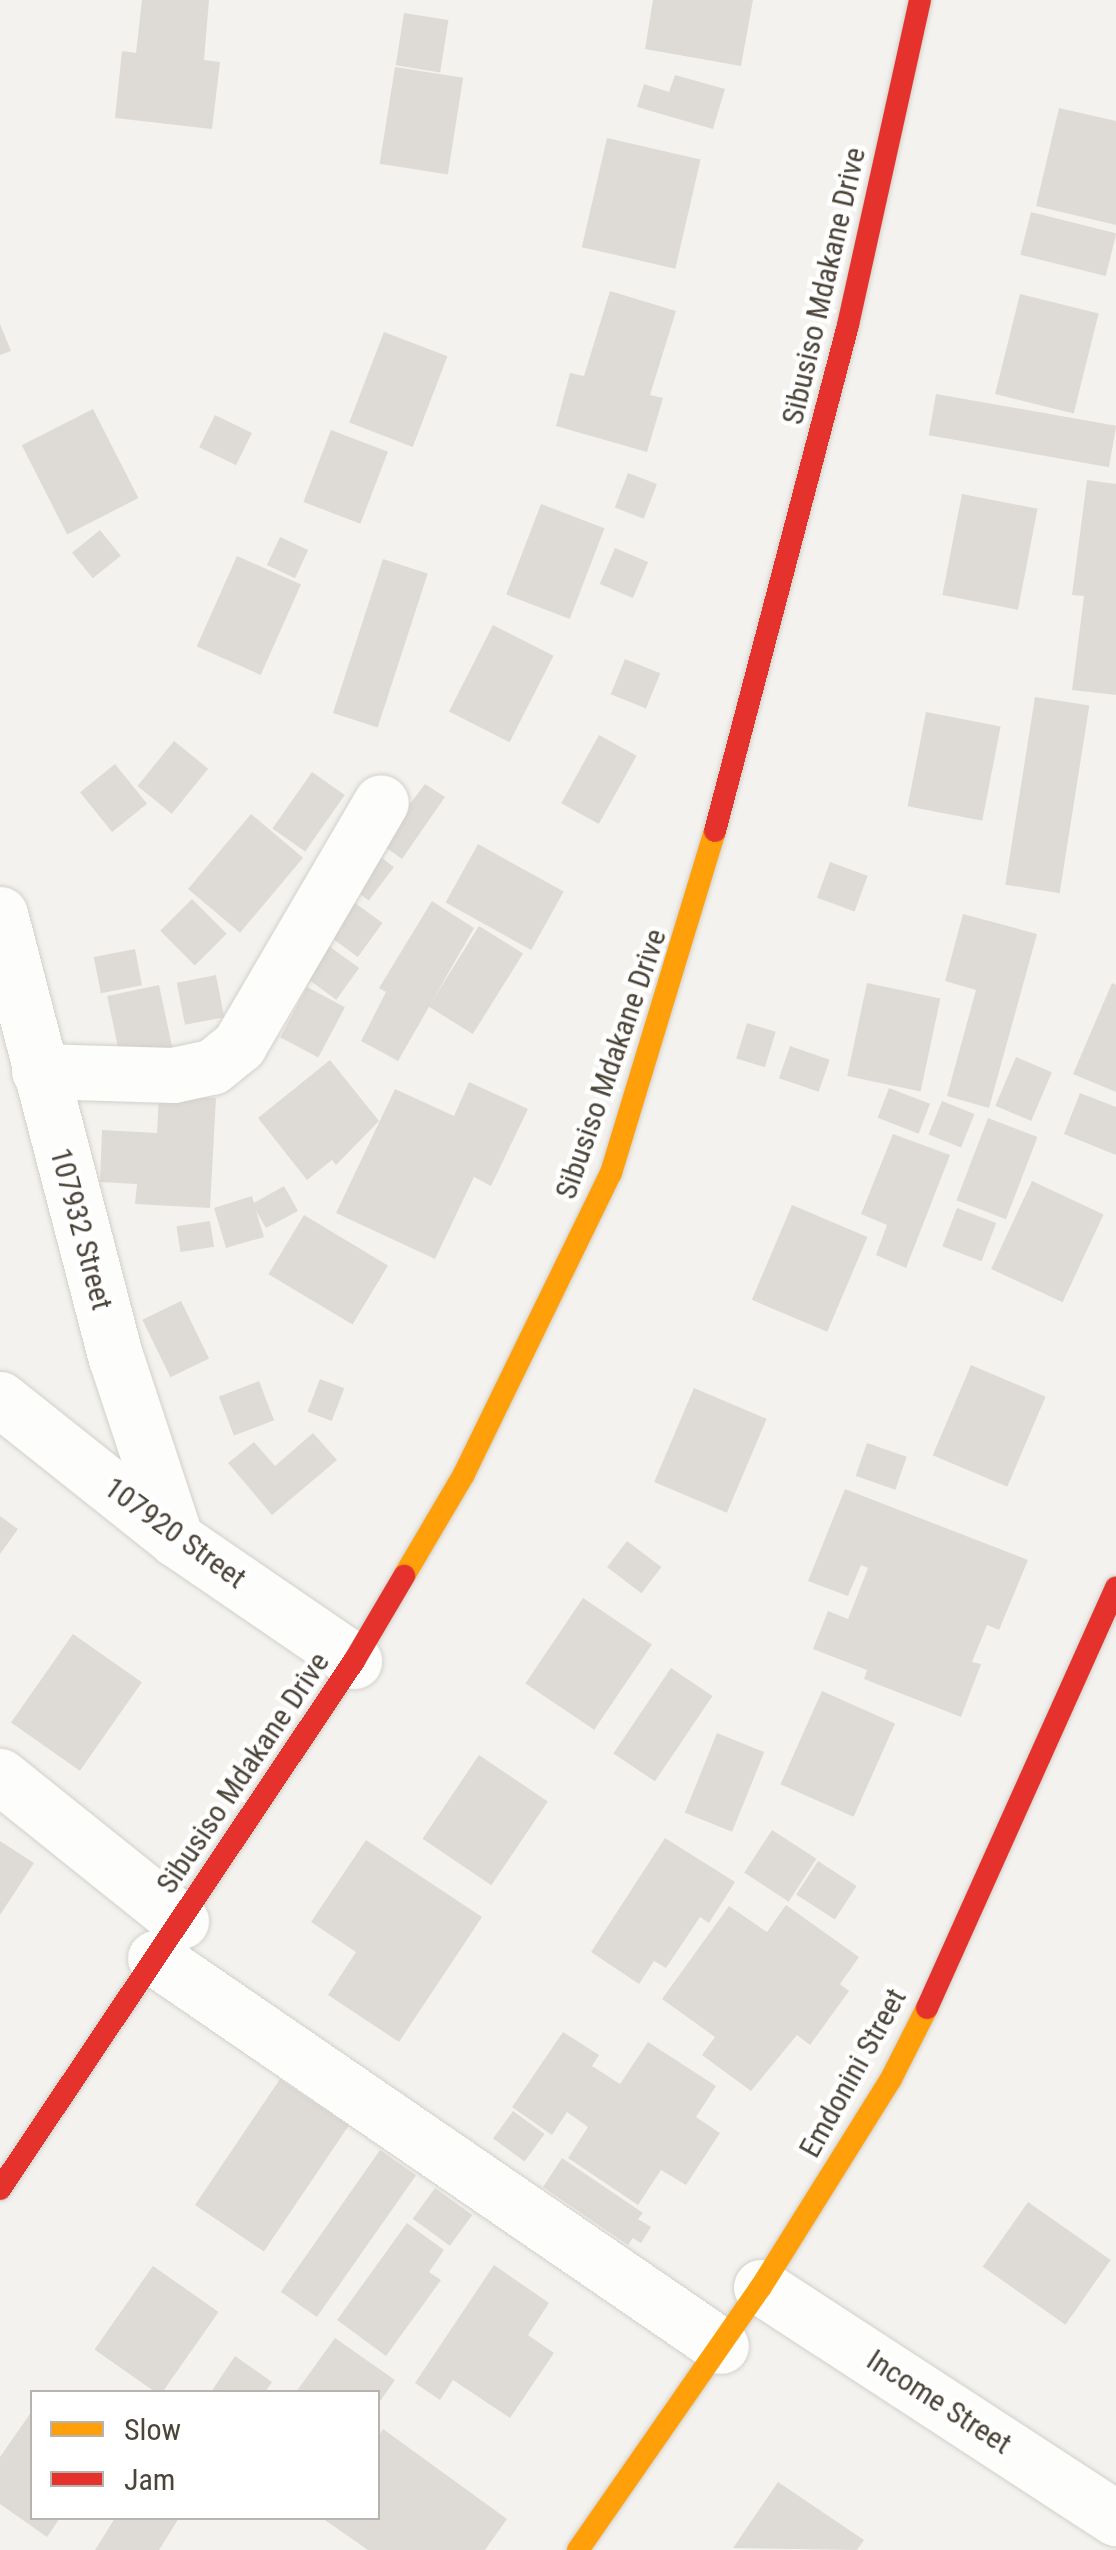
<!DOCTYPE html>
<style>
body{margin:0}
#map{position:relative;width:1116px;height:2550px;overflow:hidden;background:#f4f2ee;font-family:"Roboto Condensed",sans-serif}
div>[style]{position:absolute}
.building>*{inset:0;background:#dedbd6;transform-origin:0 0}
.roads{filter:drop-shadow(0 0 2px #d2d0cb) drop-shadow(0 0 2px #d2d0cb)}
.street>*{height:55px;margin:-27.5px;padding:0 27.5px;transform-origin:27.5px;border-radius:27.5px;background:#fdfdfc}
.slow>*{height:22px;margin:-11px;padding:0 11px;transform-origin:11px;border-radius:11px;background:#ff9f0a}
.jam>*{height:22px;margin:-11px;padding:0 11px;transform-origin:11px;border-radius:11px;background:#e5322d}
span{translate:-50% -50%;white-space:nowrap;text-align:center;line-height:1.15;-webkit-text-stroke:9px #fff;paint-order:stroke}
.street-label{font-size:30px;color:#4b4439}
.legend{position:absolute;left:30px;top:2390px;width:350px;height:130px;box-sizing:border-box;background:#fff;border:2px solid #b7b4b0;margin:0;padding:12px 18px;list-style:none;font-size:30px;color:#4b4439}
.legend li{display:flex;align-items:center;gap:20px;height:50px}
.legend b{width:50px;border:2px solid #b7b4b0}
</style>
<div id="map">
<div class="building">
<div style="clip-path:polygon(142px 0,209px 0,204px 60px,220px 62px,212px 129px,115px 118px,122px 51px,136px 53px)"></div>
<div style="clip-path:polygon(653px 0,753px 0,741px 66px,645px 49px)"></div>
<div style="left:404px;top:13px;width:45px;height:53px;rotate:9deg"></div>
<div style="left:395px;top:67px;width:69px;height:98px;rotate:9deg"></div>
<div style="clip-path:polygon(675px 75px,725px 89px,713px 129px,637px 107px,644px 84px,669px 92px)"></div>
<div style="clip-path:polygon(1059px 108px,1116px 121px,1116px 225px,1036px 206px)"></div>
<div style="left:607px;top:138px;width:96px;height:112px;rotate:13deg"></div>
<div style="left:1031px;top:212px;width:88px;height:44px;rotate:14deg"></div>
<div style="clip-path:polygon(610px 291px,676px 311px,650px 395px,663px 398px,647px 452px,556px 426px,570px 373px,584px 376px)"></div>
<div style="left:1020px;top:294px;width:81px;height:103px;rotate:14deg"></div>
<div style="clip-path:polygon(0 324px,11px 351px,0 355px)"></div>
<div style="left:384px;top:332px;width:68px;height:97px;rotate:21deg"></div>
<div style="left:936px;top:394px;width:183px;height:42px;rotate:10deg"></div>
<div style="left:93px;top:409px;width:100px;height:80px;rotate:63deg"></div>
<div style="left:215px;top:415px;width:41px;height:36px;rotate:26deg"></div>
<div style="left:331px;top:430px;width:61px;height:77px;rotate:21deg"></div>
<div style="left:628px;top:473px;width:31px;height:37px;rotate:21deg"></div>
<div style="clip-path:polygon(1087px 480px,1116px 484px,1116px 695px,1072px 690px,1084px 596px,1072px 595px)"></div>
<div style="left:962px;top:494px;width:77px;height:103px;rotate:11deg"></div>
<div style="left:541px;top:504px;width:68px;height:97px;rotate:21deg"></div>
<div style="left:100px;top:530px;width:33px;height:36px;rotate:51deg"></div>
<div style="left:280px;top:537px;width:31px;height:31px;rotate:25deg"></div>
<div style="left:615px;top:548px;width:36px;height:39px;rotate:23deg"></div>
<div style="left:237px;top:556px;width:70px;height:99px;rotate:24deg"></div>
<div style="left:383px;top:559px;width:47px;height:162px;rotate:18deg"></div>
<div style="left:493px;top:625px;width:68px;height:97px;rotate:27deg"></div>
<div style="left:625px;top:659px;width:38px;height:38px;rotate:22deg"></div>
<div style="left:1035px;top:697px;width:55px;height:190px;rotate:9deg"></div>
<div style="left:926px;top:712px;width:76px;height:96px;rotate:11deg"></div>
<div style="left:599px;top:735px;width:43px;height:78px;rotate:29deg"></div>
<div style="left:174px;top:741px;width:44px;height:58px;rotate:39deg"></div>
<div style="left:115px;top:764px;width:51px;height:45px;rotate:51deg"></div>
<div style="left:312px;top:772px;width:40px;height:69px;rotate:35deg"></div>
<div style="clip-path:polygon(425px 784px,445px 797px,402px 859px,370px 836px,406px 809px)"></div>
<div style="left:251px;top:814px;width:68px;height:98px;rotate:40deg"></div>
<div style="left:478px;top:844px;width:98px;height:67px;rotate:29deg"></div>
<div style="left:366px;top:846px;width:35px;height:42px;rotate:37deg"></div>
<div style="left:830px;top:862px;width:40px;height:38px;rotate:20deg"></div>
<div style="left:192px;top:899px;width:49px;height:45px;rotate:45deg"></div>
<div style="clip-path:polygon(432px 901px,474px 928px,398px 1061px,361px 1041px,386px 992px,379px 988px)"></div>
<div style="left:355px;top:903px;width:34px;height:42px;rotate:36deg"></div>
<div style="clip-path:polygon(963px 914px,1037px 934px,989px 1108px,947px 1096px,976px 990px,945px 981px)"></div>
<div style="left:479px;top:926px;width:52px;height:95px;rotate:32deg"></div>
<div style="left:326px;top:944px;width:41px;height:39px;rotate:36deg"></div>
<div style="left:135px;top:949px;width:37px;height:42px;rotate:79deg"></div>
<div style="left:216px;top:975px;width:43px;height:40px;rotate:79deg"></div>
<div style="left:867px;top:983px;width:75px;height:95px;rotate:12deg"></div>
<div style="clip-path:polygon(1112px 983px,1116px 985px,1116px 1092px,1073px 1074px)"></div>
<div style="left:159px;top:985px;width:75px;height:53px;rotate:78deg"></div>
<div style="left:307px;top:987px;width:43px;height:57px;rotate:28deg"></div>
<div style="left:747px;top:1023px;width:30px;height:37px;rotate:17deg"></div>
<div style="left:790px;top:1046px;width:42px;height:34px;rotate:19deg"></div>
<div style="left:1016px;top:1057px;width:39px;height:53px;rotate:23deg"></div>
<div style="clip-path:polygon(330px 1060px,379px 1121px,336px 1165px,332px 1160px,307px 1180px,258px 1118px)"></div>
<div style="clip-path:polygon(469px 1082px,528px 1109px,491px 1186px,474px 1177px,435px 1259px,336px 1213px,395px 1089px,454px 1116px)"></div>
<div style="left:889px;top:1088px;width:44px;height:32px;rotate:21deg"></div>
<div style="clip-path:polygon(1080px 1093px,1116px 1107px,1116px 1155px,1064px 1134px)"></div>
<div style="clip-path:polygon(159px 1095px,216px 1098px,210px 1208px,135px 1204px,137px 1184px,100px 1182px,102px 1130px,157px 1133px)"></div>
<div style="left:942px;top:1101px;width:35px;height:36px;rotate:22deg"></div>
<div style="left:988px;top:1118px;width:53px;height:88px;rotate:21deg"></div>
<div style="clip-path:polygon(893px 1134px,950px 1155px,906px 1268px,876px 1255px,887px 1225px,861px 1214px)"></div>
<div style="left:1032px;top:1181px;width:79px;height:97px;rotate:25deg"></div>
<div style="clip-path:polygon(284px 1186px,298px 1211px,266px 1228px,256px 1211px,264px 1237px,226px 1248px,214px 1208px,252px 1196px,254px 1203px)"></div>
<div style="left:792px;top:1205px;width:82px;height:103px;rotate:23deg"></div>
<div style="left:957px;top:1208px;width:42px;height:41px;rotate:21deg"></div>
<div style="left:304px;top:1215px;width:98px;height:69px;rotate:31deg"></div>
<div style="left:210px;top:1221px;width:26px;height:34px;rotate:81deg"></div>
<div style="left:181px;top:1301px;width:64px;height:43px;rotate:64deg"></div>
<div style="left:971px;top:1365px;width:81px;height:98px;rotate:23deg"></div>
<div style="left:320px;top:1379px;width:26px;height:35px;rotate:21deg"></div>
<div style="left:259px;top:1381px;width:42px;height:43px;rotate:69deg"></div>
<div style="left:694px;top:1388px;width:79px;height:102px;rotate:23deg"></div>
<div style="clip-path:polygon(313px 1433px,337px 1460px,272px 1515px,228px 1463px,254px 1442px,275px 1466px)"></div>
<div style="left:867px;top:1443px;width:42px;height:35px;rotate:19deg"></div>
<div style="clip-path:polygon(845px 1489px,1028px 1560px,999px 1630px,987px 1625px,972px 1662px,981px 1664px,961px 1717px,864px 1679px,867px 1670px,813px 1649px,828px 1611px,848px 1619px,868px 1568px,861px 1565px,848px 1596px,808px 1581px)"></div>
<div style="clip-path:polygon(0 1516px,18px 1529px,0 1554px)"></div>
<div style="left:627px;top:1541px;width:43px;height:33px;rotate:37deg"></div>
<div style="left:583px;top:1598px;width:83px;height:103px;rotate:34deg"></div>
<div style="left:73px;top:1634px;width:84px;height:108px;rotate:35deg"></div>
<div style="left:671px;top:1668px;width:50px;height:103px;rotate:34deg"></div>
<div style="left:822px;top:1691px;width:80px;height:102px;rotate:24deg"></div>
<div style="left:717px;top:1733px;width:51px;height:86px;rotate:22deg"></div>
<div style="left:479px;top:1755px;width:83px;height:101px;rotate:34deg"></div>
<div style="left:772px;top:1830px;width:53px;height:51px;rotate:33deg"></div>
<div style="clip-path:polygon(665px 1838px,735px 1882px,709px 1923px,700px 1917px,666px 1968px,654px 1961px,639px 1984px,591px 1952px)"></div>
<div style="clip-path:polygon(366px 1840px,482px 1917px,399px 2042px,328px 1995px,356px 1952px,311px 1922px)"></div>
<div style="clip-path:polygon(0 1841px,34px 1863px,0 1915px)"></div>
<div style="left:818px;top:1861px;width:46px;height:40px;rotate:33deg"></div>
<div style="clip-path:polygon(786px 1905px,859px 1957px,840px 1984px,849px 1991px,810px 2045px,797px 2035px,751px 2091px,702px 2055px,715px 2037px,662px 1999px,729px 1906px,767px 1932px)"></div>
<div style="clip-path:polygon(563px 2032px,599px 2055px,592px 2066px,620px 2084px,648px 2042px,716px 2086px,696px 2117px,720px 2133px,686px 2185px,661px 2170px,638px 2205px,568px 2158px,588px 2127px,567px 2112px,552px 2135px,512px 2107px)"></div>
<div style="left:280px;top:2079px;width:83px;height:152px;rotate:34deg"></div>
<div style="left:513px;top:2111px;width:39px;height:34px;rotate:36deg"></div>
<div style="left:380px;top:2150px;width:44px;height:173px;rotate:35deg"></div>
<div style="clip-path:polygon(562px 2158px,643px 2213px,638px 2219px,651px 2227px,641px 2243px,633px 2238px,628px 2245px,543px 2187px)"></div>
<div style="left:435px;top:2188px;width:46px;height:38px;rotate:36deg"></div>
<div style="left:1028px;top:2202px;width:101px;height:79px;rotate:35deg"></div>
<div style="clip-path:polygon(407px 2223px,444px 2250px,429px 2272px,441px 2280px,386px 2356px,337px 2320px)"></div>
<div style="clip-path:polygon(494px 2265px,549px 2303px,528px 2335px,554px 2353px,510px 2418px,453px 2380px,440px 2400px,415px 2383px)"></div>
<div style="left:153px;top:2266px;width:80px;height:102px;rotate:35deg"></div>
<div style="clip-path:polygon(335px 2338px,395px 2380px,378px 2404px,378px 2392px,296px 2392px)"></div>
<div style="clip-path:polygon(235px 2356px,272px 2382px,265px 2392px,211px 2392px)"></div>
<div style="clip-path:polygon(32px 2411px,32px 2518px,60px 2518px,47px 2537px,0 2504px,0 2457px)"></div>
<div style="clip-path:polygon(383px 2429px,507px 2519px,485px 2550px,368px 2550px,322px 2518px,378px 2518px,378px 2437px)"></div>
<div style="clip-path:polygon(778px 2482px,864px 2540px,857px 2550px,733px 2548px)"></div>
<div style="clip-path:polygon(115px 2518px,179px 2518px,159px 2550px,95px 2550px)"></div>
</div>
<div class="roads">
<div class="street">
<div style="left:0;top:914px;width:459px;rotate:75.4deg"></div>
<div style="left:116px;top:1358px;width:191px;rotate:71.7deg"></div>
<div style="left:39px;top:1071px;width:134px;rotate:1.7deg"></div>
<div style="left:173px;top:1075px;width:40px;rotate:-12deg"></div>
<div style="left:212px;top:1067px;width:35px;rotate:-39deg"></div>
<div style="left:239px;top:1045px;width:281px;rotate:-59.7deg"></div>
<div style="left:0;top:1399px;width:225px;rotate:38.5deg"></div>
<div style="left:176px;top:1539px;width:216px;rotate:34.4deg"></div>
<div style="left:0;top:1776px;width:232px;rotate:38.7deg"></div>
<div style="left:155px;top:1958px;width:686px;rotate:34.43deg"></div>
<div style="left:761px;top:2287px;width:424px;rotate:33.1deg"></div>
</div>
<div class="slow">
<div style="left:404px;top:1576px;width:118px;rotate:-59.5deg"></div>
<div style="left:464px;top:1474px;width:335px;rotate:-64deg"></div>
<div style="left:611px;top:1173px;width:357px;rotate:-73.1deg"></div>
<div style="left:578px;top:2550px;width:320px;rotate:-55.2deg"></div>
<div style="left:761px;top:2287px;width:245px;rotate:-58deg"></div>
<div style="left:891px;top:2079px;width:80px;rotate:-63.1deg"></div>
</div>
<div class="jam">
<div style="left:715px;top:831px;width:523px;rotate:-75.27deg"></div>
<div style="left:848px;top:325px;width:333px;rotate:-77.5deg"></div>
<div style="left:927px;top:2008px;width:461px;rotate:-65.8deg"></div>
<div style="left:0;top:2189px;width:636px;rotate:-56.16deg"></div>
<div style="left:354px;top:1661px;width:99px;rotate:-59.5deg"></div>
</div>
</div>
<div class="street-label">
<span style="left:824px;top:286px;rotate:-77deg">Sibusiso Mdakane Drive</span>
<span style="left:611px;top:1064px;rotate:-71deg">Sibusiso Mdakane Drive</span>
<span style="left:81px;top:1229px;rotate:75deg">107932 Street</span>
<span style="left:175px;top:1533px;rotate:36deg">107920 Street</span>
<span style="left:243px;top:1773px;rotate:-56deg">Sibusiso Mdakane Drive</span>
<span style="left:853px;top:2073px;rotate:-61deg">Emdonini Street</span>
<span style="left:939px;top:2402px;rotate:33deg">Income Street</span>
</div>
<ul class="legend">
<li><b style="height:12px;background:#ff9f0a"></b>Slow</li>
<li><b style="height:12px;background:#e5322d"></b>Jam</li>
</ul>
</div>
